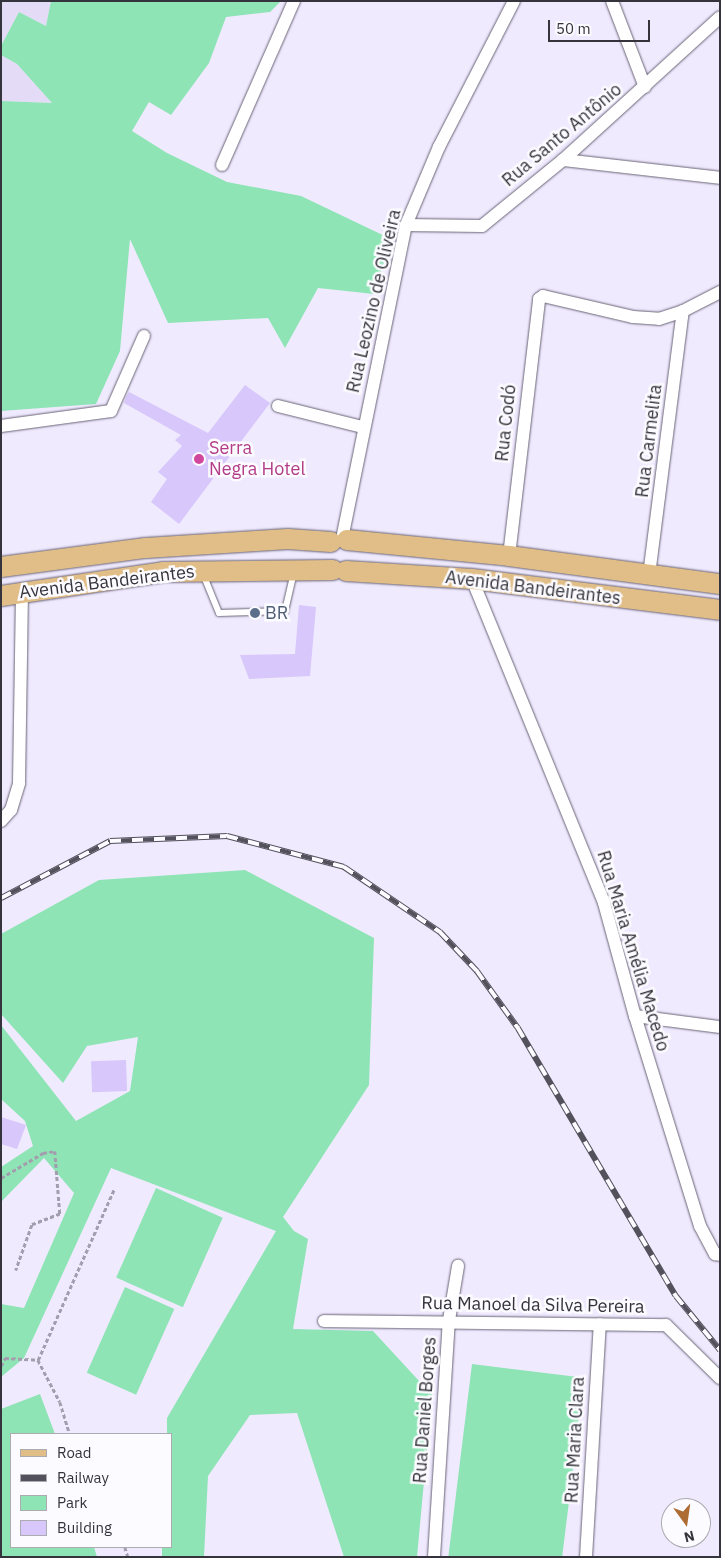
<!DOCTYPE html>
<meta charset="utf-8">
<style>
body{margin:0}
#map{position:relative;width:721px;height:1558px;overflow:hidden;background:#f0eaff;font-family:"IBM Plex Sans",sans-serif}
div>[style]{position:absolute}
.built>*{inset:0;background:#e4dcf7}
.green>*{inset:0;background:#8ee4b5;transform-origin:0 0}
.building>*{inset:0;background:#d7c7fb;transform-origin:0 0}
.path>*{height:2.5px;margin-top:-1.25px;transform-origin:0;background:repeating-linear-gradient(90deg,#a39eae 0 4px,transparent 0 6.5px)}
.roads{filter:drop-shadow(0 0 1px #696475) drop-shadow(0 0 1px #696475)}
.lane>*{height:6px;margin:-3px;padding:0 3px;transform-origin:3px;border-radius:3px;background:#fff}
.street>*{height:12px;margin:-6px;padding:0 6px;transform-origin:6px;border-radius:6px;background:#fff}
.primary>*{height:20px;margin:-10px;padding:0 10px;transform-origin:10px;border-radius:10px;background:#e1be88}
.rail>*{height:5.5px;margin-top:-2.75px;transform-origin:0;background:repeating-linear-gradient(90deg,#fcfbff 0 11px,#53515b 0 22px);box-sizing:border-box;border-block:1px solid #53515b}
.dots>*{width:14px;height:14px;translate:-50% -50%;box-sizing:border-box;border:2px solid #fcfbff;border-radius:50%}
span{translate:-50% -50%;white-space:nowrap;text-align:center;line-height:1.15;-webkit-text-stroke:5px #fcfbff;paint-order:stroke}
.street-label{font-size:18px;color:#35333b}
.hotel-label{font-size:18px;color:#b23c85}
.left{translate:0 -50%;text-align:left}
.service-label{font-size:18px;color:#4e5e75}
.frame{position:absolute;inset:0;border:2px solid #35333b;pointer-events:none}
.legend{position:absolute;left:10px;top:1433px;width:162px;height:115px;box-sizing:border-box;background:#fcfbff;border:1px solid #acabb1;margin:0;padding:6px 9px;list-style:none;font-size:15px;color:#35333b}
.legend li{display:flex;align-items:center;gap:10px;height:25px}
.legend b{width:25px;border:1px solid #acabb1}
.north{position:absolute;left:661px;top:1498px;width:50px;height:50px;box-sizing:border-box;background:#fcfbff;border:1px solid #acabb1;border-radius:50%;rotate:166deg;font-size:14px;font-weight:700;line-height:20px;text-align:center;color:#35333b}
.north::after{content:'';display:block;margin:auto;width:18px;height:22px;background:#ac6c34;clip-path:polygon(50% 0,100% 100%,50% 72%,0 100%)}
.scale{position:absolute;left:548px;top:20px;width:102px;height:22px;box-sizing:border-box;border:2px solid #35333b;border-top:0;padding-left:6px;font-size:15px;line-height:18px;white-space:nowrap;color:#35333b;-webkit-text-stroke:4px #fcfbff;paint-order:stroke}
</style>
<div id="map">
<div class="built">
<div style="clip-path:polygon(1px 1px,51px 1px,46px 26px,19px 12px,1px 46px)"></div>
<div style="clip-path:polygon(1px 55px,17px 64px,52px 103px,1px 101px)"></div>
</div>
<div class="green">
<div style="clip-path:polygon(51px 1px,281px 1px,270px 12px,226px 17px,209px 63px,171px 115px,149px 102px,132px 131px,167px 153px,227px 182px,301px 196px,391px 239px,374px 294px,318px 288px,285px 348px,268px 318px,168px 323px,130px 239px,120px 351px,96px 404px,1px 411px,1px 101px,52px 103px,17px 64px,1px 55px,1px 46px,19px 12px,46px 26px)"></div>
<div style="clip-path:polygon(245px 870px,374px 938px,369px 1085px,283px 1217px,294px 1231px,308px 1239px,293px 1329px,373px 1331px,432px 1395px,417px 1557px,344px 1557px,297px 1413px,250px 1415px,208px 1476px,204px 1557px,162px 1557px,162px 1547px,171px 1547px,171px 1434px,167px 1434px,167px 1418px,276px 1231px,111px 1168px,24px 1358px,1px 1377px,1px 1304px,24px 1308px,74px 1193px,44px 1158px,1px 1202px,1px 1167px,33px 1146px,25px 1121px,1px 1099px,1px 1025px,76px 1121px,130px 1091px,138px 1037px,87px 1046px,63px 1083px,1px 1014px,1px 934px,99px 880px)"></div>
<div style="left:156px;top:1188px;width:73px;height:98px;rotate:24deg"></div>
<div style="left:125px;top:1287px;width:54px;height:94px;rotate:24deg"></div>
<div style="left:472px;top:1364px;width:113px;height:194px;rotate:7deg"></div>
<div style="clip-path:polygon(40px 1394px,55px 1434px,11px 1434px,11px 1547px,94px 1547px,97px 1557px,1px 1557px,1px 1409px)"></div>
</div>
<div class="building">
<div style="clip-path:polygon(245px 385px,270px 403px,179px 524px,151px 502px,167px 479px,158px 472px,182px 446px,175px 440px,181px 435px,124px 403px,126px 397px,129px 392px,208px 433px)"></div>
<div style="clip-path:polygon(299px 605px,316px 607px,310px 676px,249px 679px,240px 655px,295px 654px)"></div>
<div style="left:126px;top:1060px;width:31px;height:35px;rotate:88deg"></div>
<div style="clip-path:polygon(1px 1117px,26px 1125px,17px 1149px,1px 1144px)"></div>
</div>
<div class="path">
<div style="left:1px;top:1178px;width:49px;rotate:-30.8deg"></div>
<div style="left:43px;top:1153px;width:12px;rotate:-9deg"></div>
<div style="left:55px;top:1151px;width:63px;rotate:85.5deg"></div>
<div style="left:60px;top:1214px;width:30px;rotate:159deg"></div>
<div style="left:32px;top:1225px;width:48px;rotate:109.6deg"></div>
<div style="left:38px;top:1360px;width:187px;rotate:-66deg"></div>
<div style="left:1px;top:1366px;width:9px;rotate:-63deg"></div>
<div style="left:5px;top:1358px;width:33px;rotate:3deg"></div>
<div style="left:38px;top:1360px;width:47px;rotate:62.4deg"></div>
<div style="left:60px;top:1402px;width:34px;rotate:73deg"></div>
<div style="left:125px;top:1547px;width:10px;rotate:73deg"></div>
</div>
<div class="roads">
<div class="lane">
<div style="left:203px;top:574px;width:42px;rotate:67.7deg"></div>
<div style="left:219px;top:613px;width:66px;rotate:-1.7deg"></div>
<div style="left:285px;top:611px;width:39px;rotate:-77deg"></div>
</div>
<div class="street">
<div style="left:612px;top:1px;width:92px;rotate:69deg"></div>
<div style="left:563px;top:160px;width:158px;rotate:6.5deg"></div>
<div style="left:222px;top:165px;width:179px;rotate:-66.3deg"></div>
<div style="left:406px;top:225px;width:76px;rotate:0.8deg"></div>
<div style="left:482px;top:226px;width:104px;rotate:-39.2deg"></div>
<div style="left:563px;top:160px;width:212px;rotate:-42.3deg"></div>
<div style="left:278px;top:406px;width:87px;rotate:14deg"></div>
<div style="left:1px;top:426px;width:111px;rotate:-7.8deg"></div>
<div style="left:111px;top:411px;width:82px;rotate:-66.3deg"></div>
<div style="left:342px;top:539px;width:320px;rotate:-78.5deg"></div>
<div style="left:406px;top:225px;width:85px;rotate:-67.1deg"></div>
<div style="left:439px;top:147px;width:164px;rotate:-62.8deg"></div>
<div style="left:509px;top:556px;width:259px;rotate:-83.3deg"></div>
<div style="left:539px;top:299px;width:5px;rotate:-37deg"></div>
<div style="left:543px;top:296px;width:92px;rotate:13.1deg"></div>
<div style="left:633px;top:317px;width:26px;rotate:4deg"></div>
<div style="left:659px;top:319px;width:25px;rotate:-18deg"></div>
<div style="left:683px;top:311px;width:42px;rotate:-27.2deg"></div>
<div style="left:649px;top:575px;width:266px;rotate:-82.7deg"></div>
<div style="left:472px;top:579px;width:350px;rotate:67.8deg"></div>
<div style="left:604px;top:903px;width:117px;rotate:74.7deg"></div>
<div style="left:635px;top:1016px;width:220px;rotate:72.8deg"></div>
<div style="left:700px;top:1226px;width:32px;rotate:62deg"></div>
<div style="left:715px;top:1254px;width:5px;rotate:11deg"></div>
<div style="left:1px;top:821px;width:15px;rotate:-48deg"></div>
<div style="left:11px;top:810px;width:28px;rotate:-73deg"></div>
<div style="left:19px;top:783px;width:191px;rotate:-89.1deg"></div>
<div style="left:635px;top:1016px;width:86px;rotate:7.4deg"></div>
<div style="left:324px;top:1321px;width:342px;rotate:0.7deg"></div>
<div style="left:666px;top:1325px;width:76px;rotate:44.5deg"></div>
<div style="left:434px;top:1557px;width:237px;rotate:-86.4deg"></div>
<div style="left:449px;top:1320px;width:55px;rotate:-80.5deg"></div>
<div style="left:586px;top:1557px;width:233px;rotate:-86.6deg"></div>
</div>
<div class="primary">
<div style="left:347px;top:540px;width:163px;rotate:5.6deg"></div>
<div style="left:509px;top:556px;width:213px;rotate:7.6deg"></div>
<div style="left:1px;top:567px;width:146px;rotate:-7.5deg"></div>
<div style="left:146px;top:548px;width:142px;rotate:-3.6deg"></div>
<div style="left:288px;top:539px;width:43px;rotate:4deg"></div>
<div style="left:346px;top:571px;width:126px;rotate:3.6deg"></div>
<div style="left:472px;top:579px;width:250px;rotate:7.1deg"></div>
<div style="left:1px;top:596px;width:164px;rotate:-8.4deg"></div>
<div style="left:163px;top:572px;width:170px;rotate:-0.7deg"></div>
</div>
</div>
<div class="rail">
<div style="left:1px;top:898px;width:123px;rotate:-27.6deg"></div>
<div style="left:110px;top:841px;width:117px;rotate:-2.4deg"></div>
<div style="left:227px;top:836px;width:121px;rotate:14.8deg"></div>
<div style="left:344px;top:867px;width:116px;rotate:34.1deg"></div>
<div style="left:440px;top:932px;width:54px;rotate:46.5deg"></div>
<div style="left:477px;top:971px;width:70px;rotate:54.3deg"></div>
<div style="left:518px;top:1028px;width:311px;rotate:59.5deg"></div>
<div style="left:676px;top:1296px;width:70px;rotate:50.8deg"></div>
</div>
<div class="dots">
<div style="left:199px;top:459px;background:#d1479c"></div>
<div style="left:255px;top:613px;background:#5c6f8a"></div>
</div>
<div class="street-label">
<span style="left:562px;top:135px;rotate:-40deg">Rua Santo Antônio</span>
<span style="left:374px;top:301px;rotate:-77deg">Rua Leozino de Oliveira</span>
<span style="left:506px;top:423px;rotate:-84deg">Rua Codó</span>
<span style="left:649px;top:441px;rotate:-83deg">Rua Carmelita</span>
<span style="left:107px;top:582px;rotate:-7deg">Avenida Bandeirantes</span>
<span style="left:533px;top:588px;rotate:7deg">Avenida Bandeirantes</span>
<span style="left:633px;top:951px;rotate:73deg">Rua Maria Amélia Macedo</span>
<span style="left:533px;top:1305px;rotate:1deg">Rua Manoel da Silva Pereira</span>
<span style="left:425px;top:1410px;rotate:-86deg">Rua Daniel Borges</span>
<span style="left:575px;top:1440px;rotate:-87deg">Rua Maria Clara</span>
</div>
<div class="hotel-label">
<span class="left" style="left:209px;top:459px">Serra<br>Negra Hotel</span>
</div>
<div class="service-label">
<span class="left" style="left:265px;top:613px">BR</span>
</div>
<div class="frame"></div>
<ul class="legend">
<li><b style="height:6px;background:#e1be88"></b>Road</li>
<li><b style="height:6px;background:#53515b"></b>Railway</li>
<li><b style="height:14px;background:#8ee4b5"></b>Park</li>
<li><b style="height:14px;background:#d7c7fb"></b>Building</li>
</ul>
<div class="north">N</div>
<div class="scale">50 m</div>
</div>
